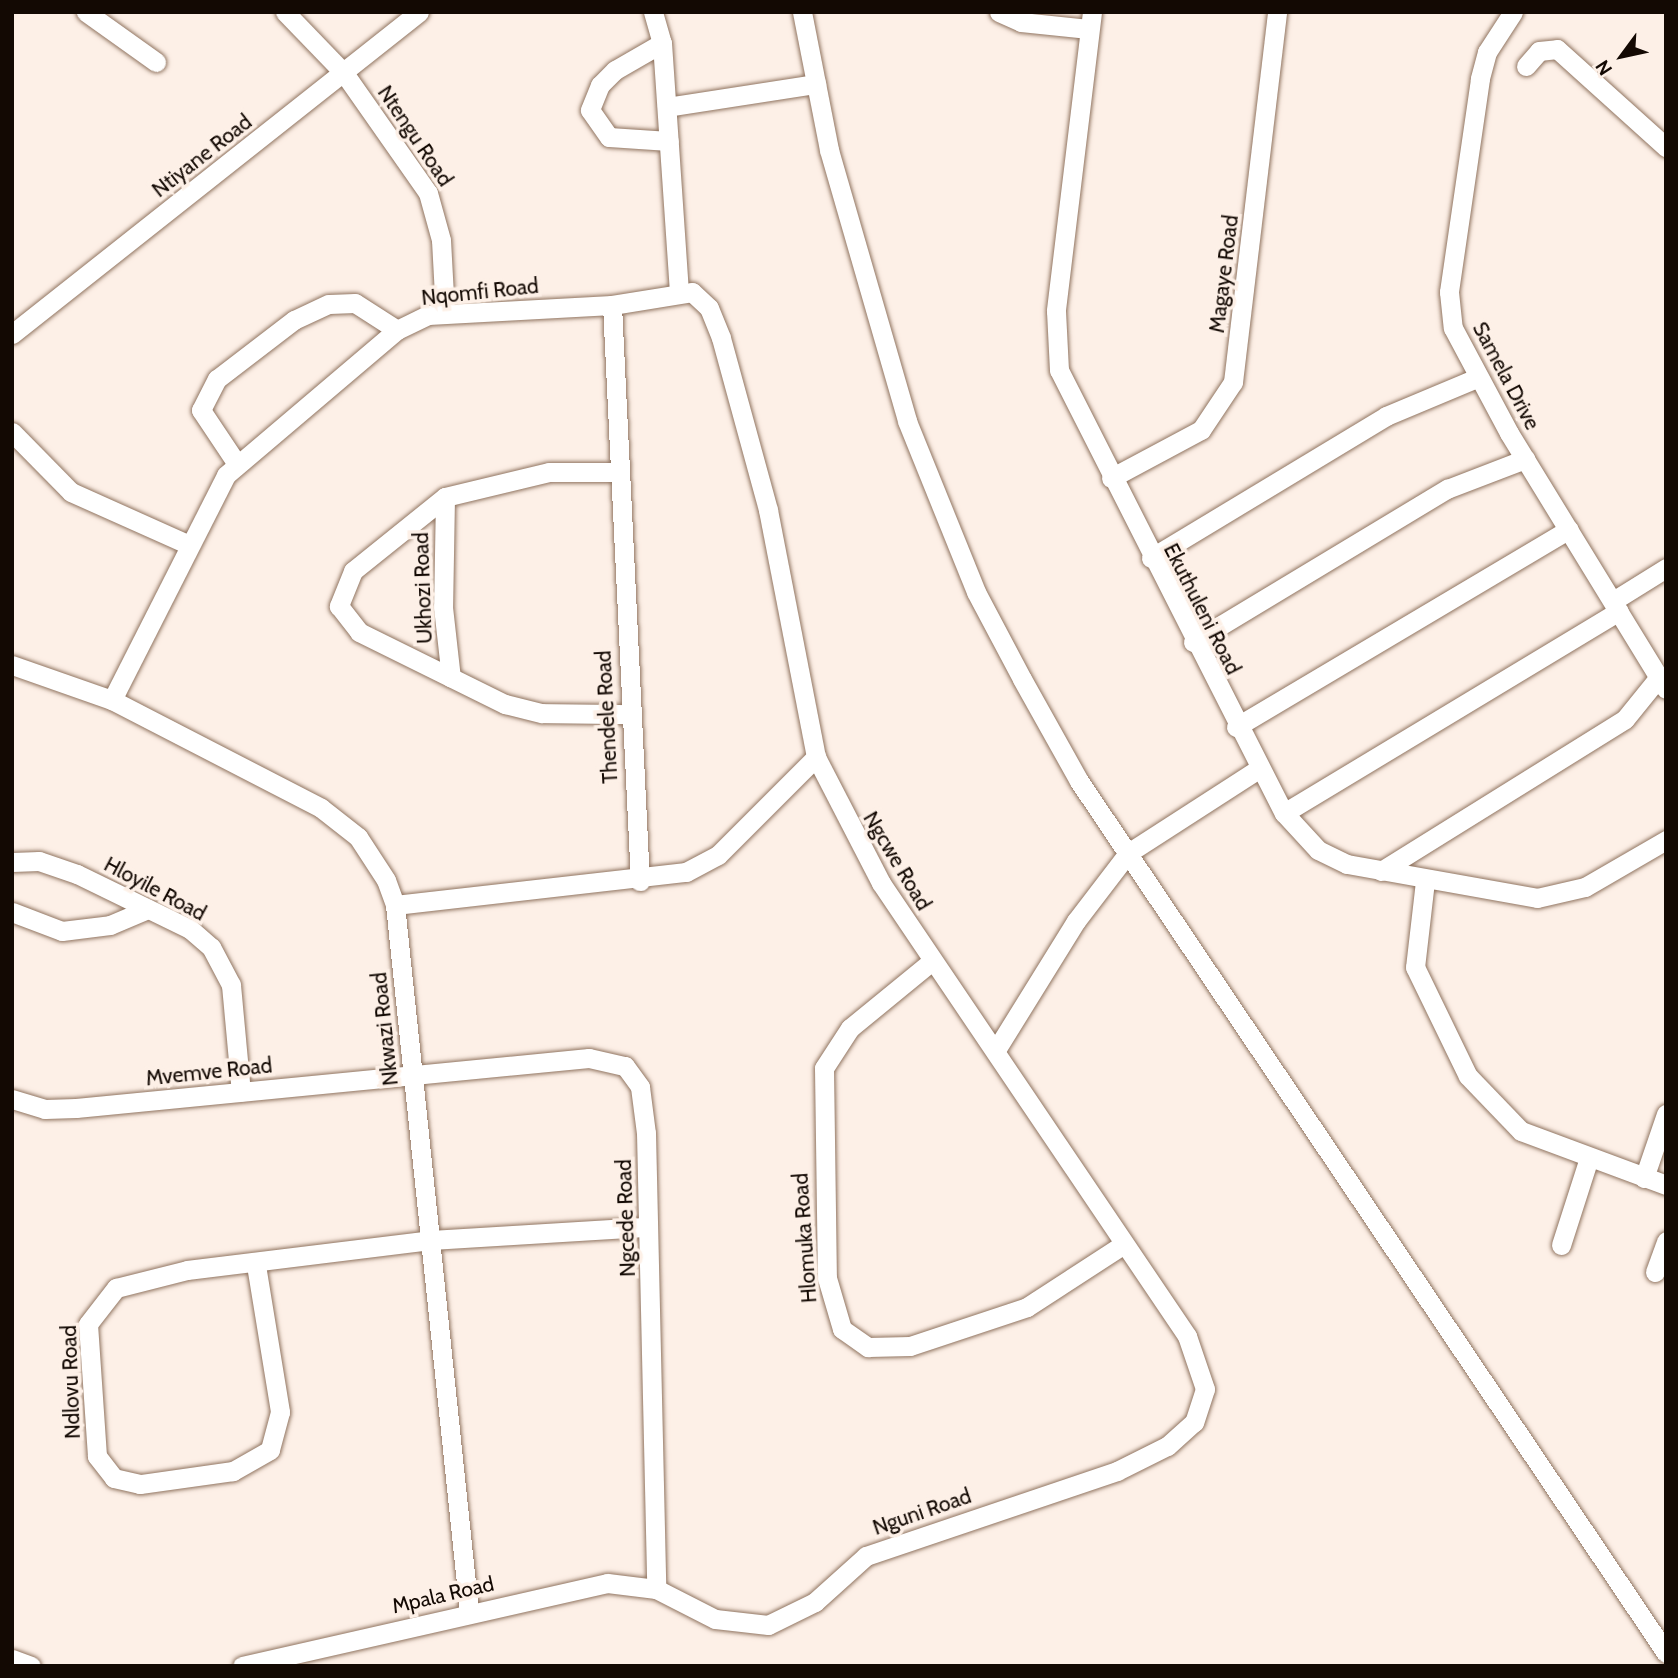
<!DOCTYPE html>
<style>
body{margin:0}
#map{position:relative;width:1678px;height:1678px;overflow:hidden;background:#fdf0e7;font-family:Cabin,sans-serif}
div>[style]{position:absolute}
.roads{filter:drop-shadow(0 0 2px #907460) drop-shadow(0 0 2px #907460)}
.minor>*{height:19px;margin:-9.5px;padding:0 9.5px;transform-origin:9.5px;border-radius:9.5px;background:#fff}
span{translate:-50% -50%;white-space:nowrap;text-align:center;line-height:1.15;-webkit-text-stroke:7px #fdf0e7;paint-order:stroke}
.street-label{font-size:21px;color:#130903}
.frame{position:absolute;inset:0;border:14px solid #130903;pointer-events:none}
.north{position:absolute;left:1587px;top:21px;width:70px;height:70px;-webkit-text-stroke:5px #fdf0e7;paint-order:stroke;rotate:237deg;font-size:19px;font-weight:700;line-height:28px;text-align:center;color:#130903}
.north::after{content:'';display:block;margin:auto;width:24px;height:32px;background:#130903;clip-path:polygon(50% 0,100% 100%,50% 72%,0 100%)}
</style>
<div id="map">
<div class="roads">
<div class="minor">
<div style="left:86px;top:12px;width:86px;rotate:35.5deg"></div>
<div style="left:285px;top:12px;width:85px;rotate:46deg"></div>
<div style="left:344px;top:73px;width:146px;rotate:55deg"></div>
<div style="left:428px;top:193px;width:49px;rotate:74.5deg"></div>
<div style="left:441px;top:240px;width:73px;rotate:86.9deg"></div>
<div style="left:653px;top:12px;width:32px;rotate:74deg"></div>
<div style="left:662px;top:43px;width:250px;rotate:86.1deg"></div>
<div style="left:802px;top:12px;width:141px;rotate:78.9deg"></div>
<div style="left:829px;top:150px;width:282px;rotate:73.9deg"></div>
<div style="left:907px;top:421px;width:184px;rotate:68deg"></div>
<div style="left:976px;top:592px;width:98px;rotate:62.1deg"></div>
<div style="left:1022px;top:679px;width:117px;rotate:60.8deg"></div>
<div style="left:1079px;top:781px;width:1051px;rotate:56.05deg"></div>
<div style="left:999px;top:12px;width:24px;rotate:24deg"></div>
<div style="left:1021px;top:22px;width:68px;rotate:5.9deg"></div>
<div style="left:1092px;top:12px;width:301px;rotate:96.9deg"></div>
<div style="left:1056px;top:311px;width:59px;rotate:87.1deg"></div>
<div style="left:1059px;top:370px;width:497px;rotate:63.1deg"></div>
<div style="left:1284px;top:813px;width:50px;rotate:47.4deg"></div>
<div style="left:1318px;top:850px;width:32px;rotate:26deg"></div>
<div style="left:1347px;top:864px;width:193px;rotate:10.1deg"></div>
<div style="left:1537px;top:898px;width:49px;rotate:-12.9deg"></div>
<div style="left:1585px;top:887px;width:94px;rotate:-30.1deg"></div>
<div style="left:1513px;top:12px;width:48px;rotate:123deg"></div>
<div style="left:1487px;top:52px;width:28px;rotate:105deg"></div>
<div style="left:1480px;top:79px;width:215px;rotate:98.3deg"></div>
<div style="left:1449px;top:292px;width:36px;rotate:84deg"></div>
<div style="left:1453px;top:328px;width:119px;rotate:61.9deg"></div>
<div style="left:1509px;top:433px;width:300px;rotate:58.5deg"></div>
<div style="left:662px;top:43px;width:54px;rotate:150.1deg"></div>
<div style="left:615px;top:70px;width:21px;rotate:135deg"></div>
<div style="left:600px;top:85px;width:27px;rotate:112deg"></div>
<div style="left:590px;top:110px;width:33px;rotate:55deg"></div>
<div style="left:609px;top:137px;width:60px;rotate:3.8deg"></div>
<div style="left:1526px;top:66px;width:20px;rotate:-49deg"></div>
<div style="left:1539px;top:51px;width:18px;rotate:-6deg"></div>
<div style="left:1557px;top:49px;width:147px;rotate:42deg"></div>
<div style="left:667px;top:107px;width:151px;rotate:-8.8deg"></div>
<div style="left:612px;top:305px;width:577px;rotate:87.22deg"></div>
<div style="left:12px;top:334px;width:519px;rotate:-38.35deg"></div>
<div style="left:12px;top:432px;width:84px;rotate:45.5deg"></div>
<div style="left:71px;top:492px;width:127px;rotate:24.1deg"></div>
<div style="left:237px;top:464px;width:65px;rotate:-123.7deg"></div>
<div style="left:201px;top:410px;width:35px;rotate:-63deg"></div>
<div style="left:217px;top:379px;width:97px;rotate:-37.5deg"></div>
<div style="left:294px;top:320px;width:38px;rotate:-25deg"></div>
<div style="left:329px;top:304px;width:26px;rotate:-2deg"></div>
<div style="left:355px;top:303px;width:50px;rotate:32.7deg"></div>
<div style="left:618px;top:472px;width:69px;rotate:180deg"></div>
<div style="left:549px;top:472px;width:107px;rotate:166.5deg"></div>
<div style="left:445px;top:497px;width:118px;rotate:141.2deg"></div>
<div style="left:353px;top:571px;width:38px;rotate:112deg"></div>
<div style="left:339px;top:606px;width:33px;rotate:52deg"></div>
<div style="left:359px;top:632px;width:163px;rotate:26.3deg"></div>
<div style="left:505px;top:704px;width:38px;rotate:14deg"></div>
<div style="left:542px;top:713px;width:86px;rotate:0.7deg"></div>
<div style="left:1111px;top:478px;width:102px;rotate:-28.1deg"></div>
<div style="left:1201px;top:430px;width:58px;rotate:-56.3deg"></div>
<div style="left:1233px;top:382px;width:373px;rotate:-83.2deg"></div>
<div style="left:445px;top:497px;width:110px;rotate:91deg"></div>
<div style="left:443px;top:607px;width:71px;rotate:83.6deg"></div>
<div style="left:1151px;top:558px;width:275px;rotate:-31.1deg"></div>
<div style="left:1386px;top:416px;width:99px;rotate:-22.7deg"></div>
<div style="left:1613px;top:601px;width:62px;rotate:-31.9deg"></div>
<div style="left:1193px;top:642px;width:297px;rotate:-31.1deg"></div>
<div style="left:1447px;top:489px;width:84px;rotate:-21deg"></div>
<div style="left:12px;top:665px;width:106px;rotate:19.3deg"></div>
<div style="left:112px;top:700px;width:235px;rotate:27.3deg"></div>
<div style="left:321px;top:808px;width:47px;rotate:38.1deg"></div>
<div style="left:358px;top:837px;width:51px;rotate:56.9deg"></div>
<div style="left:386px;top:880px;width:27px;rotate:70deg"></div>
<div style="left:395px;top:905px;width:711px;rotate:84.02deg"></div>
<div style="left:112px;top:700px;width:252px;rotate:-63.1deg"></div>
<div style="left:226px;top:475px;width:224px;rotate:-40.3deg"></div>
<div style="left:397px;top:330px;width:34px;rotate:-26deg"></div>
<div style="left:428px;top:315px;width:184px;rotate:-3.1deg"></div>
<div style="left:612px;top:305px;width:81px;rotate:-9.2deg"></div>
<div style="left:692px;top:292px;width:23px;rotate:43deg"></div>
<div style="left:709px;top:308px;width:32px;rotate:68deg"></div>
<div style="left:721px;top:338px;width:178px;rotate:74.7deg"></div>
<div style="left:768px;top:510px;width:252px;rotate:79deg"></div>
<div style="left:816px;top:757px;width:142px;rotate:62.7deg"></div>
<div style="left:881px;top:883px;width:547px;rotate:55.96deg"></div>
<div style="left:1187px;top:1336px;width:56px;rotate:71.2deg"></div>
<div style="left:1205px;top:1389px;width:35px;rotate:108deg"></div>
<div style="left:1194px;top:1422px;width:36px;rotate:138deg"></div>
<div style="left:1167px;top:1446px;width:56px;rotate:153.4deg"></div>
<div style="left:1117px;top:1471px;width:265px;rotate:161.3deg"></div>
<div style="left:866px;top:1556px;width:69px;rotate:138deg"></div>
<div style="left:815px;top:1602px;width:52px;rotate:153.9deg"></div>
<div style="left:768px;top:1625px;width:53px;rotate:-173.5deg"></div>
<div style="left:715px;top:1619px;width:66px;rotate:-153deg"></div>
<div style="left:656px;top:1589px;width:49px;rotate:-173deg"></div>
<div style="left:607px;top:1583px;width:374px;rotate:167.2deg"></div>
<div style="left:1236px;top:727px;width:387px;rotate:-30.7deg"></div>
<div style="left:1284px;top:813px;width:391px;rotate:-31.1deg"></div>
<div style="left:12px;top:862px;width:27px;rotate:-2deg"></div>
<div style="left:39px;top:861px;width:40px;rotate:18.9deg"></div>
<div style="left:77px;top:874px;width:126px;rotate:26deg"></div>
<div style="left:190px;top:929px;width:28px;rotate:41deg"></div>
<div style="left:211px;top:947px;width:43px;rotate:62.2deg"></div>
<div style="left:231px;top:985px;width:107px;rotate:84.7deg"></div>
<div style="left:1381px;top:871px;width:287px;rotate:-31.9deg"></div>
<div style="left:1625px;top:719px;width:54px;rotate:-51deg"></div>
<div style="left:1425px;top:881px;width:87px;rotate:96.6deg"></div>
<div style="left:1415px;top:967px;width:121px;rotate:64.1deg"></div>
<div style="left:1468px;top:1076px;width:76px;rotate:46.1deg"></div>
<div style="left:1521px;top:1131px;width:155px;rotate:20.4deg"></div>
<div style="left:395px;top:905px;width:293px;rotate:-6.5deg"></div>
<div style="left:686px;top:872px;width:36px;rotate:-28deg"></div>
<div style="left:718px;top:855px;width:139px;rotate:-45deg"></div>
<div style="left:12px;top:912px;width:53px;rotate:20.8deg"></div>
<div style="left:62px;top:931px;width:48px;rotate:-7.1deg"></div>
<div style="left:110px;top:925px;width:41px;rotate:-22.8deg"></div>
<div style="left:932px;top:961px;width:106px;rotate:140.7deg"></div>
<div style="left:850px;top:1028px;width:48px;rotate:123deg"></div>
<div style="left:824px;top:1068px;width:210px;rotate:89.2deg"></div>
<div style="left:827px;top:1278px;width:53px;rotate:73.6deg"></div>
<div style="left:842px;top:1329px;width:32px;rotate:35deg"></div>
<div style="left:868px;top:1347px;width:42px;rotate:-1.4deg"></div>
<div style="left:910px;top:1346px;width:123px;rotate:-18.4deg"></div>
<div style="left:1027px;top:1307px;width:112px;rotate:-33deg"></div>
<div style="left:996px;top:1050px;width:152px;rotate:-58.2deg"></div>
<div style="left:1076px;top:921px;width:86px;rotate:-52.6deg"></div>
<div style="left:1128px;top:853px;width:153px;rotate:-32.8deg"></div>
<div style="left:12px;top:1099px;width:34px;rotate:17deg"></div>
<div style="left:45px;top:1109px;width:31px;rotate:-2deg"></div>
<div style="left:76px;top:1108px;width:515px;rotate:-5.57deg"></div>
<div style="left:589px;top:1058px;width:37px;rotate:13deg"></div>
<div style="left:625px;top:1066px;width:26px;rotate:54deg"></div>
<div style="left:640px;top:1087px;width:46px;rotate:82.6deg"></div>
<div style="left:646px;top:1133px;width:456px;rotate:88.7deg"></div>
<div style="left:1644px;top:1178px;width:68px;rotate:-71deg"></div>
<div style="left:1561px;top:1245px;width:91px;rotate:-72.2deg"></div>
<div style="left:256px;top:1265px;width:149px;rotate:80.7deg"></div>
<div style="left:280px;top:1412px;width:39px;rotate:105deg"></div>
<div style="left:270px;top:1450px;width:43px;rotate:150.4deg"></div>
<div style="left:233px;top:1471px;width:94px;rotate:172deg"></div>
<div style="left:140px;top:1484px;width:27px;rotate:-167deg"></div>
<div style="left:114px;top:1478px;width:28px;rotate:-128deg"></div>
<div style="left:97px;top:1456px;width:132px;rotate:-93.9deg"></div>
<div style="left:88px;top:1324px;width:46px;rotate:-52.1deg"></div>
<div style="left:116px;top:1288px;width:73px;rotate:-14.2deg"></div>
<div style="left:187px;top:1270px;width:247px;rotate:-7deg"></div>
<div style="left:432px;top:1240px;width:215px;rotate:-3.5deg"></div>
<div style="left:1655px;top:1272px;width:33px;rotate:-70deg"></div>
<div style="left:12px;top:1659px;width:20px;rotate:20deg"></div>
</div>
</div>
<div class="street-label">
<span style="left:415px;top:136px;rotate:56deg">Ntengu Road</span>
<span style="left:202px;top:156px;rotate:-38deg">Ntiyane Road</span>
<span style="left:1224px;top:274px;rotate:-83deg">Magaye Road</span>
<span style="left:480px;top:292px;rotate:-6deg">Nqomfi Road</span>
<span style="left:1506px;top:376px;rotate:62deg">Samela Drive</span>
<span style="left:423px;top:588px;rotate:-92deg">Ukhozi Road</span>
<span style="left:1202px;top:609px;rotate:63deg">Ekuthuleni Road</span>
<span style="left:607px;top:717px;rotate:-93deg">Thendele Road</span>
<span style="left:897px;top:861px;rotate:59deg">Ngcwe Road</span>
<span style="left:155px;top:889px;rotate:28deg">Hloyile Road</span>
<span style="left:385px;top:1029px;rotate:-96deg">Nkwazi Road</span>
<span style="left:209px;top:1072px;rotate:-6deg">Mvemve Road</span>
<span style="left:626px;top:1218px;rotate:-92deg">Ngcede Road</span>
<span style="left:805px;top:1238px;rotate:-94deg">Hlomuka Road</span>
<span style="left:71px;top:1382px;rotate:-92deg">Ndlovu Road</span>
<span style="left:922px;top:1512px;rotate:-19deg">Nguni Road</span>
<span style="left:443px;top:1595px;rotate:-13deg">Mpala Road</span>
</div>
<div class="frame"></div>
<div class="north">N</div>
</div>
